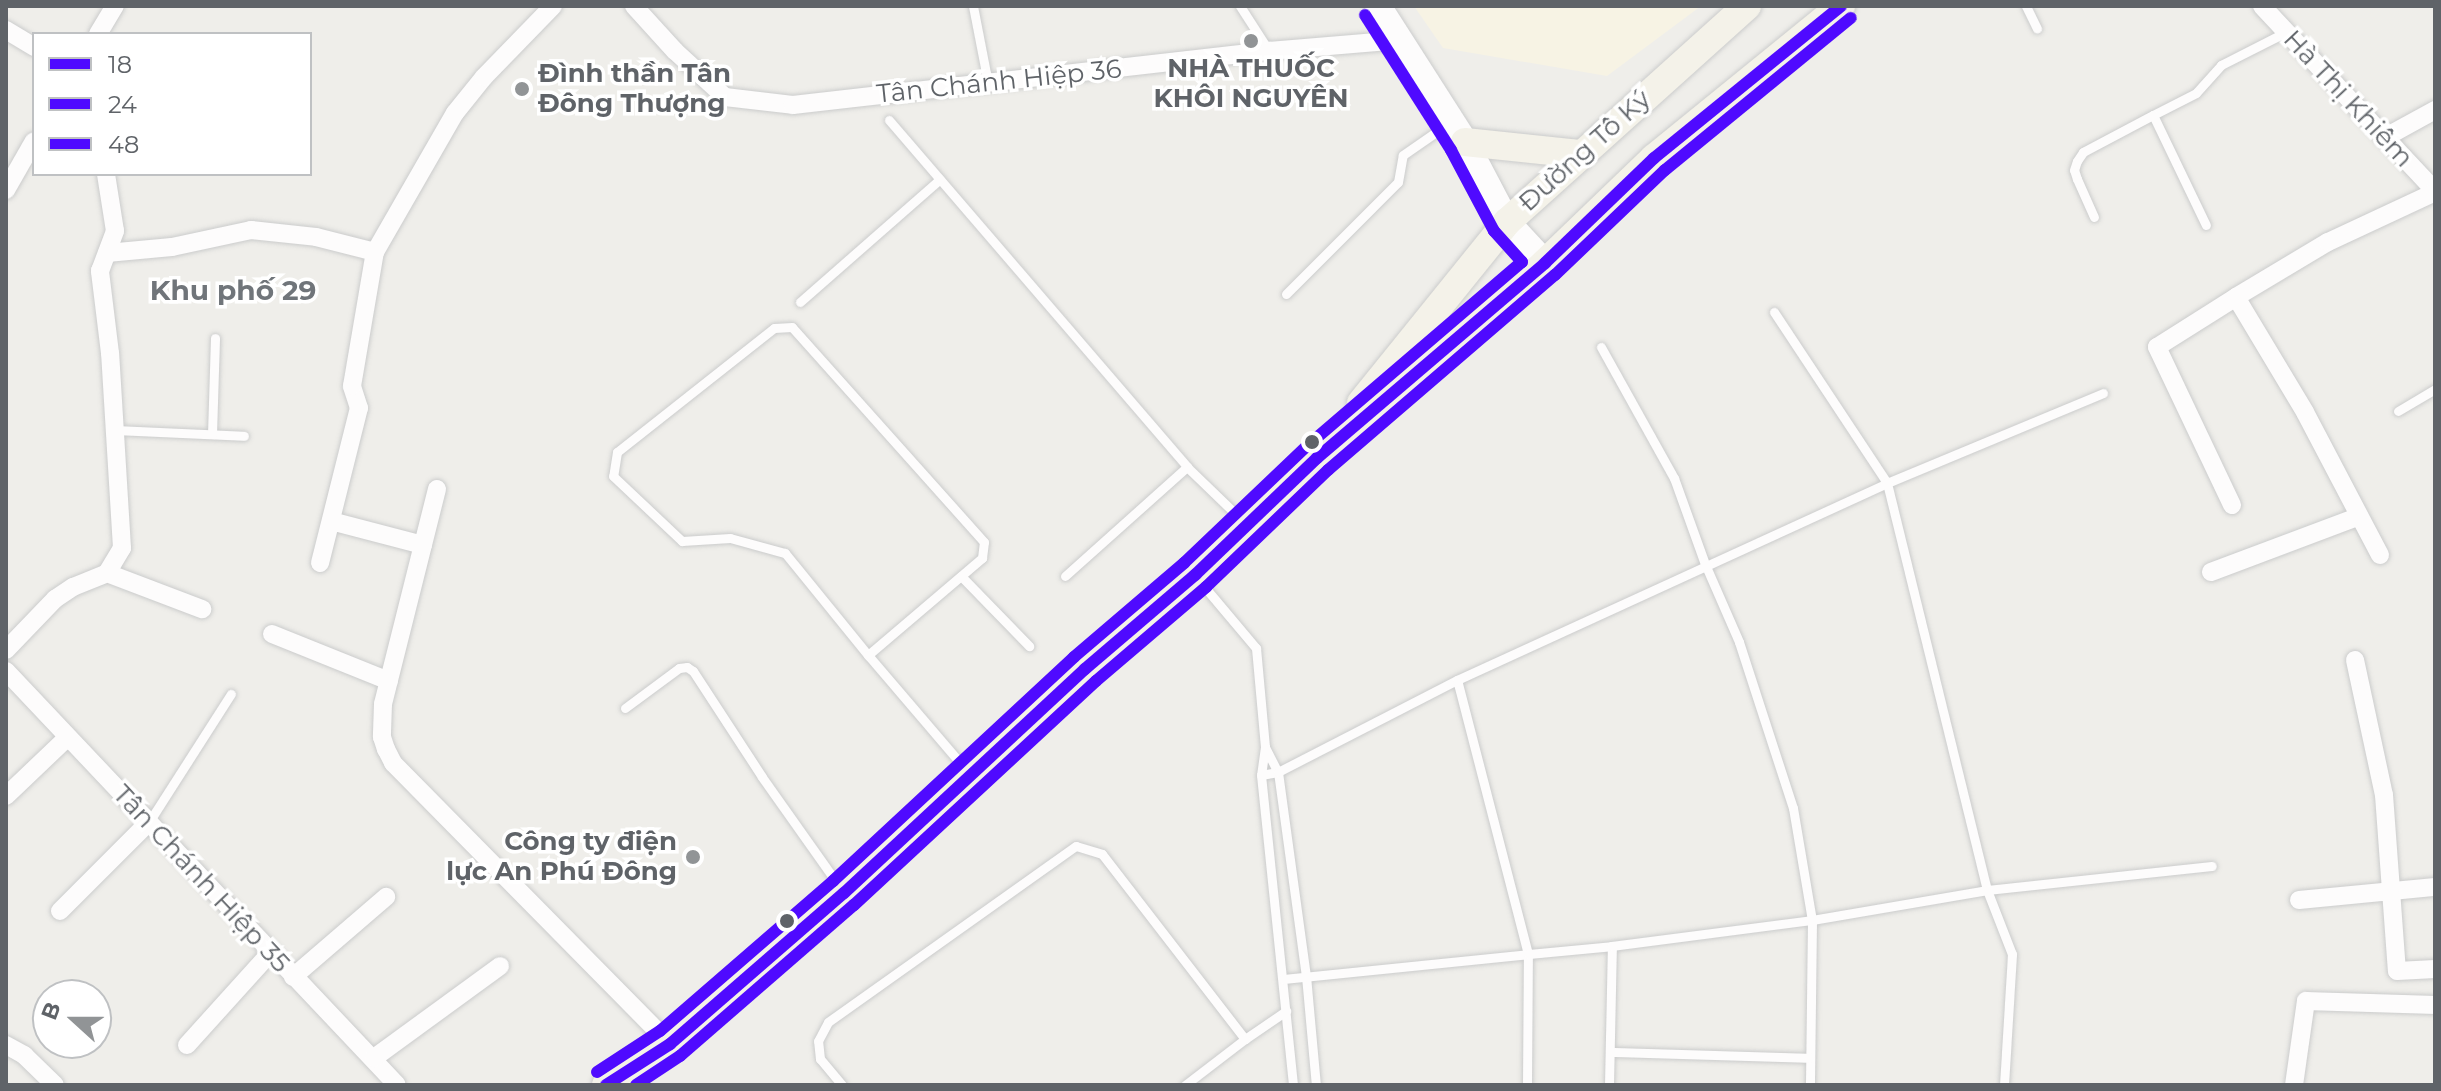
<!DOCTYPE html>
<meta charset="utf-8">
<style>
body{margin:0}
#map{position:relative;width:2441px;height:1091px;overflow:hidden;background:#efeeea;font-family:Montserrat,sans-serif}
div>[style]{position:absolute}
.commercial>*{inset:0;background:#f7f3e4}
.roads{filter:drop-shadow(0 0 2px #cbcccc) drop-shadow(0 0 2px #cbcccc)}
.lane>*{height:9px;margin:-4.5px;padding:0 4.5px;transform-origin:4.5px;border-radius:4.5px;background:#fdfcfc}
.street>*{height:18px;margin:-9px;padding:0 9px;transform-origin:9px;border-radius:9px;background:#fdfcfc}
.secondary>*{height:26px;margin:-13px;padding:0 13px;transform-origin:13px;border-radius:13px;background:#fdfcfc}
.primary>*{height:28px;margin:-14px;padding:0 14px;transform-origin:14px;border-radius:14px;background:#f4f2e9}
.bus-1>*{height:12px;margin:-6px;padding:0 6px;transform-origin:6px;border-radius:6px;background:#4f0aff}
.bus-2>*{height:12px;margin:-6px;padding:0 6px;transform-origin:6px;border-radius:6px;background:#4f0aff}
.bus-3>*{height:12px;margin:-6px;padding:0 6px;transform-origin:6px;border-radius:6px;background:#4f0aff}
.dots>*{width:22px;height:22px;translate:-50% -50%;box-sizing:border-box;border:4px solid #fff;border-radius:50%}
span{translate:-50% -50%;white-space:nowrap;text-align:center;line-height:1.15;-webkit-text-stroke:7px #fff;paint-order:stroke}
.poi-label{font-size:26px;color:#5f6368;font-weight:700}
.left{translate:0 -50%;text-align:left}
.right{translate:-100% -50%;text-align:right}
.street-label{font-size:26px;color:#5f6368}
.neighbourhood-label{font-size:28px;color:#70757a;font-weight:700}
.frame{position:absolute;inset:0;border:8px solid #5f6368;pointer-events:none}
.legend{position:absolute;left:32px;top:32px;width:280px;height:144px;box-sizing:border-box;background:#fff;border:2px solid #bfc1c3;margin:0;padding:10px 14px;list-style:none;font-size:24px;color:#5f6368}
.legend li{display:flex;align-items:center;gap:16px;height:40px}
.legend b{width:40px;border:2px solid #bfc1c3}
.north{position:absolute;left:32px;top:979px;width:80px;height:80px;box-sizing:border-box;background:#fff;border:2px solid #bfc1c3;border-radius:50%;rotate:291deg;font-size:22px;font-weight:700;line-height:32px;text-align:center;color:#5f6368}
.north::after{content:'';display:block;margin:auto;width:28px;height:36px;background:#919496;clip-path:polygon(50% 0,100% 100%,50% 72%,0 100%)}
</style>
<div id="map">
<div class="commercial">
<div style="clip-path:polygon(1414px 6px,1701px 6px,1607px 76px,1443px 48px)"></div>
</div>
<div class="roads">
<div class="lane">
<div style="left:973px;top:6px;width:78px;rotate:79deg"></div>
<div style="left:1240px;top:6px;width:54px;rotate:57.2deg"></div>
<div style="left:2026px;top:6px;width:25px;rotate:64deg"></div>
<div style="left:2153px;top:115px;width:48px;rotate:-27.1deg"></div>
<div style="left:2196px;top:93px;width:38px;rotate:-48deg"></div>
<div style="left:2221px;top:65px;width:71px;rotate:-26.9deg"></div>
<div style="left:889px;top:120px;width:457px;rotate:49.3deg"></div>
<div style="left:2094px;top:217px;width:42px;rotate:-114.1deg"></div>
<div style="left:2077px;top:179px;width:9px;rotate:-108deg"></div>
<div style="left:2074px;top:170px;width:9px;rotate:-72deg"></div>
<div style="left:2077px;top:161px;width:11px;rotate:-56deg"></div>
<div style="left:2083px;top:152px;width:79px;rotate:-27.9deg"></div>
<div style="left:2153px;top:115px;width:122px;rotate:64.3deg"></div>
<div style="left:1286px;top:294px;width:158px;rotate:-45deg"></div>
<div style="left:1398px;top:182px;width:27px;rotate:-80deg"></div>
<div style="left:1403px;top:155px;width:56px;rotate:-34.8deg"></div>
<div style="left:800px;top:302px;width:186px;rotate:-41.3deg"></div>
<div style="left:1774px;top:312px;width:205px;rotate:56.5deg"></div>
<div style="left:1887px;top:483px;width:234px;rotate:-22.6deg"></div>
<div style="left:1601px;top:347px;width:150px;rotate:60.9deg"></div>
<div style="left:1674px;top:478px;width:91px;rotate:70.2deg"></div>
<div style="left:1705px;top:564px;width:85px;rotate:66.4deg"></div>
<div style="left:1739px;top:642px;width:175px;rotate:72deg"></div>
<div style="left:1793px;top:808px;width:114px;rotate:80.4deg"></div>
<div style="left:1812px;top:920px;width:165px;rotate:90.7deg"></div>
<div style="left:2398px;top:411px;width:43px;rotate:-30.7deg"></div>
<div style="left:114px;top:430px;width:130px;rotate:2.6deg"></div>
<div style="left:212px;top:434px;width:96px;rotate:-88.2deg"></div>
<div style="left:961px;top:576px;width:98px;rotate:45.8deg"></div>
<div style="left:1065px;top:576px;width:164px;rotate:-41.8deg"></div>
<div style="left:1187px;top:467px;width:81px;rotate:44deg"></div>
<div style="left:1197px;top:578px;width:92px;rotate:49.9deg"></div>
<div style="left:1256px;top:648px;width:99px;rotate:84.8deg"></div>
<div style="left:1265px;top:747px;width:28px;rotate:98deg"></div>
<div style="left:1261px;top:775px;width:312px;rotate:84.1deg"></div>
<div style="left:868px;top:655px;width:150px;rotate:-40.4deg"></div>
<div style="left:982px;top:558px;width:16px;rotate:-83deg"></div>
<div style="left:984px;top:542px;width:288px;rotate:-131.8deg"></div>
<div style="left:792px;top:327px;width:18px;rotate:177deg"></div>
<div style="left:774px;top:328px;width:200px;rotate:141.7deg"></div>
<div style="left:617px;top:452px;width:24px;rotate:99deg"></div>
<div style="left:613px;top:476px;width:95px;rotate:43.3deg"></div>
<div style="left:682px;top:541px;width:48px;rotate:-3.6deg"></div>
<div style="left:730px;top:538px;width:57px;rotate:15.3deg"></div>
<div style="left:785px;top:553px;width:132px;rotate:50.9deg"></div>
<div style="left:868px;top:655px;width:154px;rotate:49.5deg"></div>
<div style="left:625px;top:708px;width:67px;rotate:-36.5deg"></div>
<div style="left:679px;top:668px;width:8px;rotate:-7deg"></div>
<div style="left:687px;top:667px;width:7px;rotate:34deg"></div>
<div style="left:693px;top:671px;width:126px;rotate:56.9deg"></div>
<div style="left:762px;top:777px;width:138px;rotate:54.7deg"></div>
<div style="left:1265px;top:747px;width:28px;rotate:63deg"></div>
<div style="left:1278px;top:772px;width:206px;rotate:82.2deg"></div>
<div style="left:1306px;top:976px;width:109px;rotate:84.8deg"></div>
<div style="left:1261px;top:775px;width:17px;rotate:-10deg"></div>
<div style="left:1278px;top:772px;width:201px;rotate:-27.2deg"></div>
<div style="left:149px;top:822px;width:152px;rotate:-57.4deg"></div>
<div style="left:1283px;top:979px;width:246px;rotate:-5.8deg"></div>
<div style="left:1528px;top:954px;width:283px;rotate:-104.5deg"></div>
<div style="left:1457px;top:680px;width:473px;rotate:-24.6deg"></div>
<div style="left:1887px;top:483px;width:419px;rotate:76.2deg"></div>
<div style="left:1987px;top:890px;width:226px;rotate:-6.1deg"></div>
<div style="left:1611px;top:1052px;width:199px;rotate:1.7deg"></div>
<div style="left:842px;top:1085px;width:34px;rotate:-130deg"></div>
<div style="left:820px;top:1059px;width:18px;rotate:-96deg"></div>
<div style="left:818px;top:1041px;width:21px;rotate:-62deg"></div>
<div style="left:828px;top:1022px;width:304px;rotate:-35.4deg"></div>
<div style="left:1076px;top:846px;width:27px;rotate:17deg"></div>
<div style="left:1102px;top:854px;width:234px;rotate:52.3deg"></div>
<div style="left:1245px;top:1039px;width:50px;rotate:-34.3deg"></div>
<div style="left:1185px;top:1085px;width:76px;rotate:-37.5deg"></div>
<div style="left:1527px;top:1085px;width:131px;rotate:-89.6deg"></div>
<div style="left:1528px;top:954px;width:84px;rotate:-5.4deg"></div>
<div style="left:1609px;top:1085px;width:139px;rotate:-88.8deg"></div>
<div style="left:1612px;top:946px;width:202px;rotate:-7.4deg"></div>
<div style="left:1812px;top:920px;width:178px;rotate:-9.7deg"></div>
<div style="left:1987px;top:890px;width:69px;rotate:68.7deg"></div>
<div style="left:2012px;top:954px;width:131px;rotate:93.5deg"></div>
</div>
<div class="street">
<div style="left:634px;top:6px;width:61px;rotate:47.7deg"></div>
<div style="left:675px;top:51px;width:68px;rotate:42.6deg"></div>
<div style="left:725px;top:97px;width:68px;rotate:6.7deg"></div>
<div style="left:793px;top:105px;width:479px;rotate:-6.5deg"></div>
<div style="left:1269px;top:51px;width:132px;rotate:-4.8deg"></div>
<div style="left:2262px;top:6px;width:253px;rotate:46.9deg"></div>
<div style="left:6px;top:30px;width:33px;rotate:31deg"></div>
<div style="left:98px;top:34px;width:33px;rotate:-59deg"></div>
<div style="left:2384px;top:138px;width:58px;rotate:-28.8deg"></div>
<div style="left:6px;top:190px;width:56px;rotate:-60.3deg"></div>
<div style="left:107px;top:253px;width:65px;rotate:-5.3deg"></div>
<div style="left:172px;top:247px;width:81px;rotate:-12.1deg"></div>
<div style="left:251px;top:230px;width:65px;rotate:6.1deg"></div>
<div style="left:316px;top:237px;width:61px;rotate:14.3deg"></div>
<div style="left:437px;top:489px;width:222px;rotate:104.1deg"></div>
<div style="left:383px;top:704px;width:33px;rotate:92deg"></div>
<div style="left:382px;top:737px;width:13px;rotate:72deg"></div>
<div style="left:386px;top:749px;width:16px;rotate:63deg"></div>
<div style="left:393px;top:763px;width:395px;rotate:45.4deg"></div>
<div style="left:2232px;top:505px;width:175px;rotate:-115.4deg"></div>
<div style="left:2157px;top:347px;width:93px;rotate:-32.3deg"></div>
<div style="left:331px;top:521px;width:95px;rotate:14.6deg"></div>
<div style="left:2380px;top:555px;width:161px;rotate:-117.7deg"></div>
<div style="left:2305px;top:412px;width:134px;rotate:-121deg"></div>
<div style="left:2236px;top:297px;width:107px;rotate:-30.9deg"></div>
<div style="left:2328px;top:242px;width:118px;rotate:-25deg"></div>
<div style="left:320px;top:563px;width:160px;rotate:-75.9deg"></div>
<div style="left:359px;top:408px;width:23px;rotate:-108deg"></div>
<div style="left:352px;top:386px;width:136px;rotate:-80.3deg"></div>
<div style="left:375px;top:252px;width:160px;rotate:-60.1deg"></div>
<div style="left:455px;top:113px;width:46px;rotate:-51.1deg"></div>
<div style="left:484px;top:77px;width:99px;rotate:-45.8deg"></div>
<div style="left:2211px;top:572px;width:156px;rotate:-20.6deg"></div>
<div style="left:107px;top:573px;width:102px;rotate:20.8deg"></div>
<div style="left:272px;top:634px;width:126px;rotate:21.9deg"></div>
<div style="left:6px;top:650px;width:71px;rotate:-46.1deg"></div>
<div style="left:55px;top:599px;width:22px;rotate:-34deg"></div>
<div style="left:73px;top:587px;width:37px;rotate:-22deg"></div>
<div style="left:107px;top:573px;width:29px;rotate:-59deg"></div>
<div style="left:122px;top:548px;width:195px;rotate:-93.5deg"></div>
<div style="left:110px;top:353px;width:83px;rotate:-97deg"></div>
<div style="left:100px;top:271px;width:43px;rotate:-69.4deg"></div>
<div style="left:115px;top:231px;width:58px;rotate:-99deg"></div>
<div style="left:2355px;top:660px;width:138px;rotate:77.9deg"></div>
<div style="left:2384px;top:795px;width:176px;rotate:85.8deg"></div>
<div style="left:2397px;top:971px;width:38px;rotate:-3deg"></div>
<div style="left:6px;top:671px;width:569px;rotate:46.64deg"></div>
<div style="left:6px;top:796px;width:84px;rotate:-43.6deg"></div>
<div style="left:2299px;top:900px;width:137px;rotate:-5.5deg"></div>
<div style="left:60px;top:911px;width:126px;rotate:-45deg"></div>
<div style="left:293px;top:977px;width:123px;rotate:-40.7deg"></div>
<div style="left:6px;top:1045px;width:21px;rotate:29deg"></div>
<div style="left:24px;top:1055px;width:43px;rotate:44.1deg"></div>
<div style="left:187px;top:1045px;width:124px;rotate:-47.9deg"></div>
<div style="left:374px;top:1058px;width:156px;rotate:-36.1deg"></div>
<div style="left:2294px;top:1085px;width:85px;rotate:-81.9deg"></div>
<div style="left:2306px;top:1001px;width:129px;rotate:1.8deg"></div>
</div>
<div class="secondary">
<div style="left:1378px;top:6px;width:161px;rotate:57.4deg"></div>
<div style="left:1465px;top:142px;width:90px;rotate:62.3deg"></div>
<div style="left:1507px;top:222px;width:56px;rotate:47.2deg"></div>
</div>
<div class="primary">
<div style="left:1465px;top:142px;width:115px;rotate:6deg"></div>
<div style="left:1361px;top:403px;width:233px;rotate:-51.1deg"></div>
<div style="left:1507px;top:222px;width:323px;rotate:-42deg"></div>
<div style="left:606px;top:1085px;width:76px;rotate:-32.6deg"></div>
<div style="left:670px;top:1044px;width:230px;rotate:-41deg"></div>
<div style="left:844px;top:893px;width:329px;rotate:-42.9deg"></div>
<div style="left:1085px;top:669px;width:145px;rotate:-40.5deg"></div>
<div style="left:1195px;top:575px;width:169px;rotate:-43.8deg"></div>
<div style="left:1317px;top:458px;width:300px;rotate:-40.5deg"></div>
<div style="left:1545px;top:263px;width:151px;rotate:-43.9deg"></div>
<div style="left:1654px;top:158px;width:241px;rotate:-39.1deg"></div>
</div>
</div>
<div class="bus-1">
<div style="left:606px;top:1085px;width:76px;rotate:-32.6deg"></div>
<div style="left:670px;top:1044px;width:230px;rotate:-41deg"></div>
<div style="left:844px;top:893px;width:329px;rotate:-42.9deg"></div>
<div style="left:1085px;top:669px;width:145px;rotate:-40.5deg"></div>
<div style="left:1195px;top:575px;width:169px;rotate:-43.8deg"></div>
<div style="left:1317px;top:458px;width:300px;rotate:-40.5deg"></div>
<div style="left:1545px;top:263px;width:151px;rotate:-43.9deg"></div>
<div style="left:1654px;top:158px;width:241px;rotate:-39.1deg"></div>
</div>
<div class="bus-2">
<div style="left:636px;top:1085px;width:53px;rotate:-33.4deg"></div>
<div style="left:680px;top:1056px;width:230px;rotate:-41deg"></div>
<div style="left:854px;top:905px;width:330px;rotate:-42.8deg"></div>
<div style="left:1096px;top:681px;width:145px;rotate:-40.5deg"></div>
<div style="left:1206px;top:587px;width:169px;rotate:-43.8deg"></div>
<div style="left:1328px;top:470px;width:299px;rotate:-40.7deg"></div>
<div style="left:1555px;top:275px;width:152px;rotate:-43.7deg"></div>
<div style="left:1665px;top:170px;width:240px;rotate:-39.3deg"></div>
</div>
<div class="bus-3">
<div style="left:597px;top:1072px;width:75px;rotate:-33.1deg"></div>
<div style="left:660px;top:1031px;width:229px;rotate:-40.9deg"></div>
<div style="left:833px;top:881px;width:329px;rotate:-42.9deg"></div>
<div style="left:1074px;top:657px;width:145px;rotate:-40.5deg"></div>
<div style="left:1184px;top:563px;width:170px;rotate:-43.6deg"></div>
<div style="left:1307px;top:446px;width:283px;rotate:-40.6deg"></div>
<div style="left:1522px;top:262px;width:42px;rotate:-132.1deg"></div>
<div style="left:1494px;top:231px;width:92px;rotate:-118deg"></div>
<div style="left:1451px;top:150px;width:160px;rotate:-122.5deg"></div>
</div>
<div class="dots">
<div style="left:1251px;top:41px;background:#919496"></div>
<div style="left:522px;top:89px;background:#919496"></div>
<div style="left:1312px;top:442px;background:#5f6368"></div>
<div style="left:693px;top:857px;background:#919496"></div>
<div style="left:787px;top:921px;background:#5f6368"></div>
</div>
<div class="poi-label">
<span style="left:1251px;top:84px">NHÀ THUỐC<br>KHÔI NGUYÊN</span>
<span class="left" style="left:538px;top:89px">Đình thần Tân<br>Đông Thượng</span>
<span class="right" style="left:677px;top:857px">Công ty điện<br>lực An Phú Đông</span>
</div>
<div class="street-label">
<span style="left:999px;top:82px;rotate:-6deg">Tân Chánh Hiệp 36</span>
<span style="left:2348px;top:99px;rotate:47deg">Hà Thị Khiêm</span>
<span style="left:1585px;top:151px;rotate:-42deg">Đường Tô Ký</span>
<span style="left:201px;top:879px;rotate:47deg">Tân Chánh Hiệp 35</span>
</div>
<div class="neighbourhood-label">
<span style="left:233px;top:290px">Khu phố 29</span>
</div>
<div class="frame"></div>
<ul class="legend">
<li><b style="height:10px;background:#4f0aff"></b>18</li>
<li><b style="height:10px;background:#4f0aff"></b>24</li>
<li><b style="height:10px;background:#4f0aff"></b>48</li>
</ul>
<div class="north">B</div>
</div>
